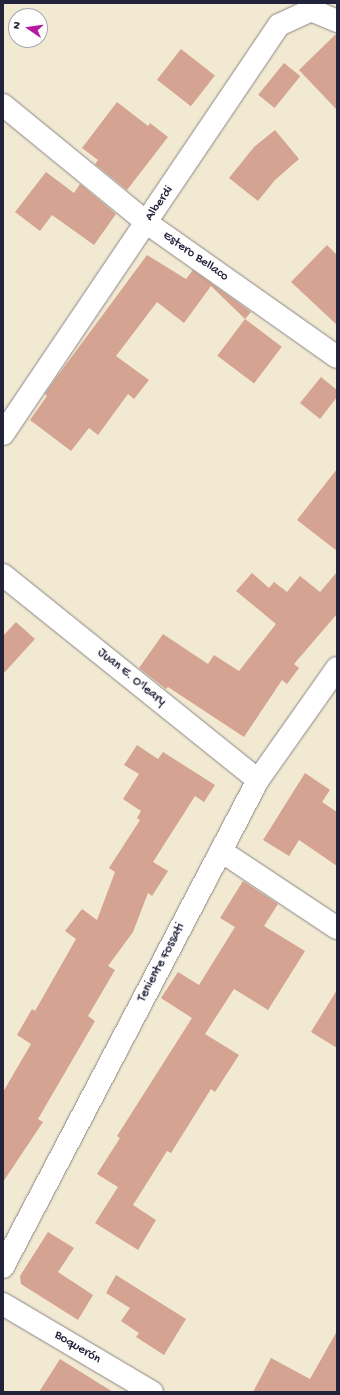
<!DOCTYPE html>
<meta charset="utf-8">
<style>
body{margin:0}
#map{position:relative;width:340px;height:1395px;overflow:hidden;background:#f2e9d2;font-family:"Gochi Hand",sans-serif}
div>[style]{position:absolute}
.building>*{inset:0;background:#d5a391;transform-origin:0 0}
.roads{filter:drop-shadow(0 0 1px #8a8686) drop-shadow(0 0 1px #8a8686)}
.minor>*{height:22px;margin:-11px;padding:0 11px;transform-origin:11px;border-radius:11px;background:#fff}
span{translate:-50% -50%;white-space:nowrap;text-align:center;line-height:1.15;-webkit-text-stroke:3px #fff;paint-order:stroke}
.street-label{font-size:13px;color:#22223b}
.frame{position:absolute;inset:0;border:4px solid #22223b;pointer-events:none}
.north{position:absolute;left:8px;top:8px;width:40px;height:40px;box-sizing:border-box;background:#fff;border:1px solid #a7a7b1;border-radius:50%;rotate:283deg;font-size:11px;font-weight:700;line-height:16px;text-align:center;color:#22223b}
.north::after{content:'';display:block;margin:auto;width:14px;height:18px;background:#b5179e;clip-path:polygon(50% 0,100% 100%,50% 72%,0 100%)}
</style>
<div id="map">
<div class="building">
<div style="clip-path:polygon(337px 33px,337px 110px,299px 70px)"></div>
<div style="left:181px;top:49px;width:43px;height:39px;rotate:38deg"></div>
<div style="left:284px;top:63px;width:21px;height:41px;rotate:39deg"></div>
<div style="clip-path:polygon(117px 102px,148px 126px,150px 123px,168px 137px,127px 190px,95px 164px,98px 160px,82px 148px)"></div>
<div style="clip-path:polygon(275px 130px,299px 159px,275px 180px,258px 201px,229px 178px,254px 147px)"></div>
<div style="clip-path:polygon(46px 172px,74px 193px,80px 184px,116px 214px,94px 245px,52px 215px,40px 231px,15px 212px)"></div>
<div style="clip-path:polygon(327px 245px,337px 255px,337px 325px,291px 282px)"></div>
<div style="clip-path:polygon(147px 255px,186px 279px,193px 270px,251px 312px,245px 319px,211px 286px,184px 323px,157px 302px,116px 356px,149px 380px,134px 399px,128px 394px,98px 435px,89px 428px,71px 451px,30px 420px,47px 396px,45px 394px,56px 378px)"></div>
<div style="left:245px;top:319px;width:46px;height:46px;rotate:37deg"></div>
<div style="clip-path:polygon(321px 377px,337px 390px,337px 397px,320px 419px,300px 403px)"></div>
<div style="clip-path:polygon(337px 469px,337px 551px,297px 520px)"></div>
<div style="clip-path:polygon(337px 572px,337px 614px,294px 664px,299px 668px,287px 684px,282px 680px,244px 737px,168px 687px,166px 689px,139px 668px,163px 634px,208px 664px,214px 655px,239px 671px,276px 624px,236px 591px,252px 573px,269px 588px,274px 582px,287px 592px,300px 576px,320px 592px)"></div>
<div style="clip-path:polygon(16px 622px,35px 639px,3px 674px,3px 636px)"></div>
<div style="clip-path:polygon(137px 745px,158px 759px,163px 752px,215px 785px,204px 802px,195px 796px,153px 862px,168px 871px,152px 896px,148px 893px,133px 932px,108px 966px,115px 970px,88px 1016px,95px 1021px,38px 1119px,43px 1122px,3px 1182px,3px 1092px,31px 1044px,17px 1035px,32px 1009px,35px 1011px,76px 939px,65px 931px,82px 909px,97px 920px,115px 872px,109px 868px,140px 820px,137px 818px,141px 811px,123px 799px,139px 774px,124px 765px)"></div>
<div style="clip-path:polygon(305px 773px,330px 790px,322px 802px,337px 812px,337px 866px,299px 840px,289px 856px,263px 840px)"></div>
<div style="clip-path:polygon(243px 881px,278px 904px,264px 926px,305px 951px,268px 1010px,234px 989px,205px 1034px,239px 1055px,215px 1092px,211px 1089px,171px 1153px,167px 1151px,133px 1205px,156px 1220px,138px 1250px,95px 1223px,118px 1187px,97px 1174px,120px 1138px,117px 1136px,192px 1018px,161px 998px,178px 972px,199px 985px,235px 927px,220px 918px)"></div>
<div style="clip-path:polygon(337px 990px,337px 1048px,311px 1032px)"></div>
<div style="clip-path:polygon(48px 1232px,74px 1248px,58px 1272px,93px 1295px,78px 1320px,21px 1284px,20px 1276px)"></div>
<div style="clip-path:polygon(116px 1275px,186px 1319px,164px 1355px,136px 1337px,139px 1333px,121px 1321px,130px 1308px,106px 1293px)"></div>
<div style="clip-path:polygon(337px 1331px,337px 1392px,253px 1392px,271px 1358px,310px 1379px)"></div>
<div style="clip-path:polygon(60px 1359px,113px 1392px,39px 1392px)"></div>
</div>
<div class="roads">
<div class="minor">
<div style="left:3px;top:105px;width:186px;rotate:39.3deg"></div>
<div style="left:147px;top:223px;width:232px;rotate:35.2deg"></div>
<div style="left:3px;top:434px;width:493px;rotate:-56deg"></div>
<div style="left:279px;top:25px;width:35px;rotate:-25deg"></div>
<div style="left:311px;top:10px;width:28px;rotate:23deg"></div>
<div style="left:3px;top:575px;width:327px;rotate:38.8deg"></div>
<div style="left:221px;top:851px;width:139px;rotate:33.6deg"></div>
<div style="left:3px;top:1267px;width:550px;rotate:-62.36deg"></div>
<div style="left:258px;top:780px;width:137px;rotate:-54.8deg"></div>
<div style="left:3px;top:1304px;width:173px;rotate:30.6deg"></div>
</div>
</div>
<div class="street-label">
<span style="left:160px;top:204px;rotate:-56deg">Alberdi</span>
<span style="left:195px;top:257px;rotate:35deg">Estero Bellaco</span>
<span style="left:131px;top:678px;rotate:39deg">Juan E. O'leary</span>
<span style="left:162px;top:963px;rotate:-62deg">Teniente Fossati</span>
<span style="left:77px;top:1348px;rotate:31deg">Boquerón</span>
</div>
<div class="frame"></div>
<div class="north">N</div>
</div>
